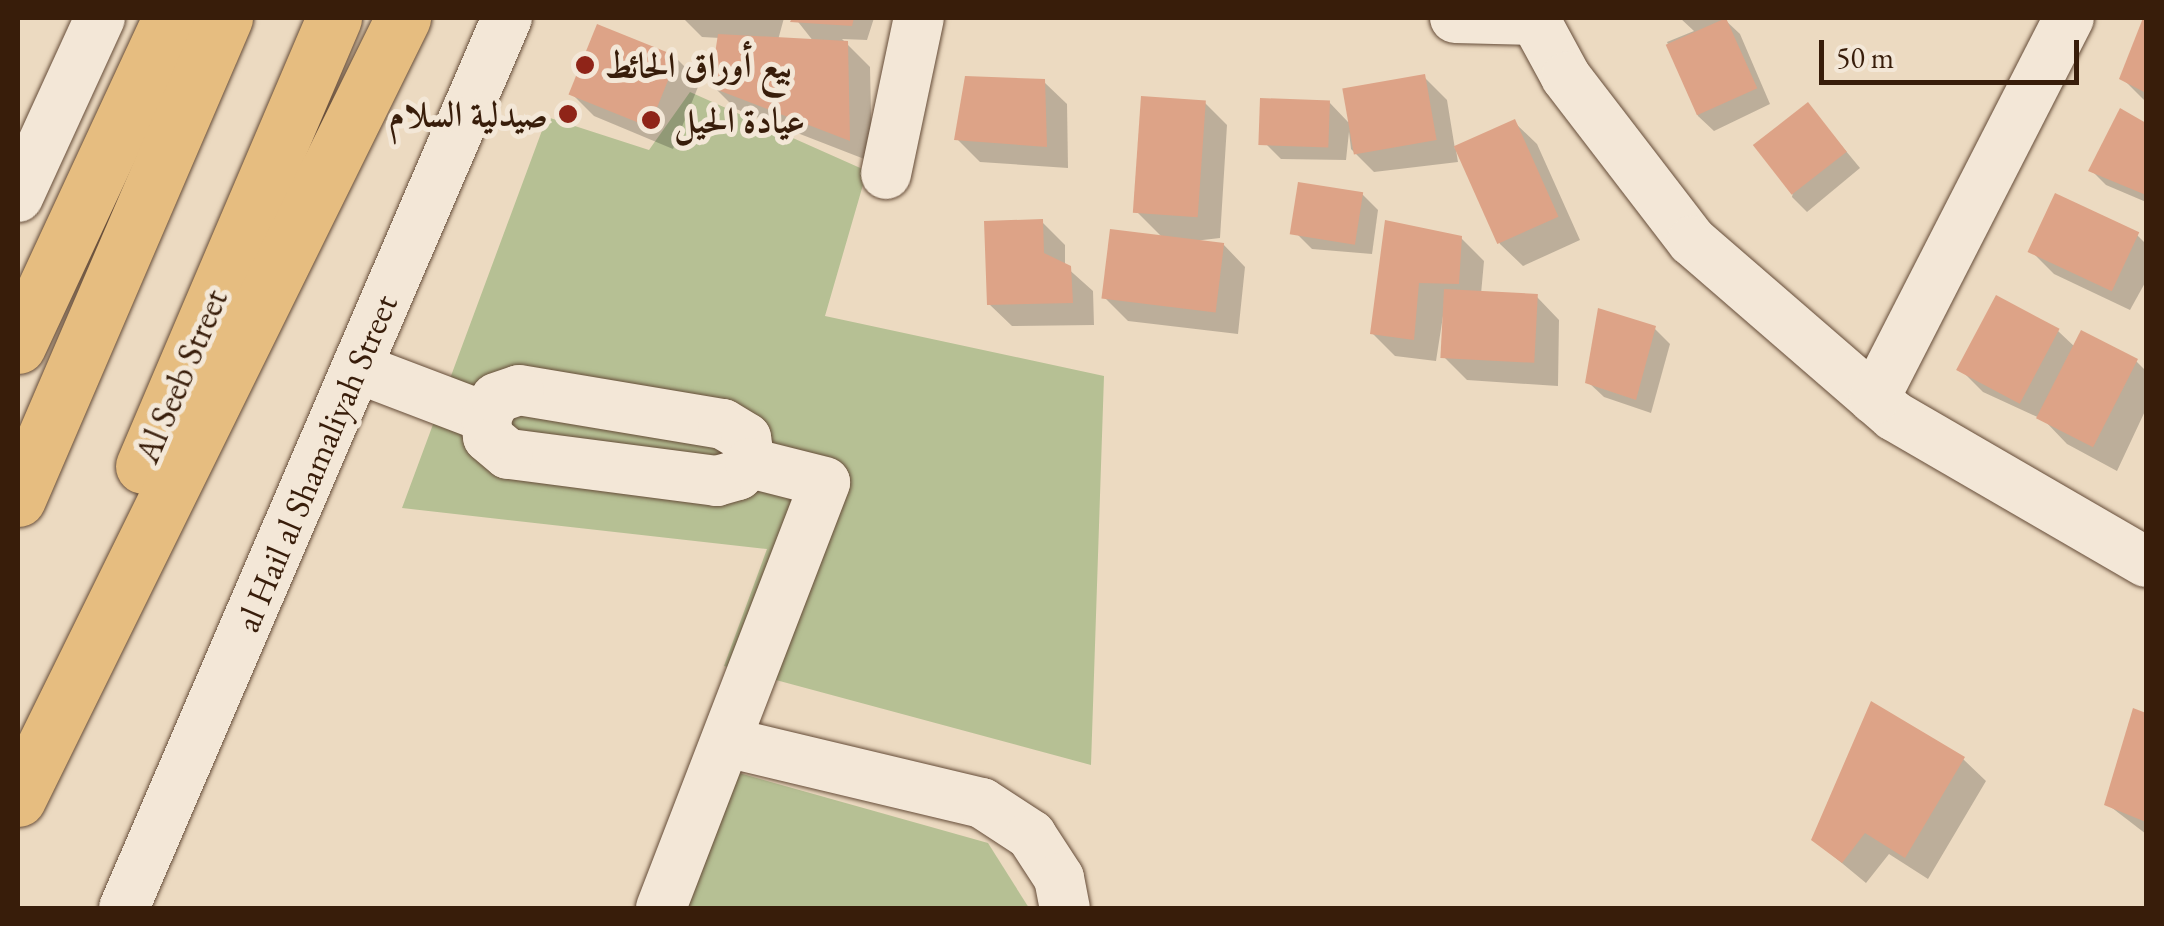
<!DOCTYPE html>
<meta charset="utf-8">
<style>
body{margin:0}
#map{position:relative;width:2164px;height:926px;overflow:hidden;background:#ecdac1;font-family:"EB Garamond",Amiri,serif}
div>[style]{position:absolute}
.green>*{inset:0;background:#b6c094}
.shadow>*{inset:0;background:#0003}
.building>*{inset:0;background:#dda387;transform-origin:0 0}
.roads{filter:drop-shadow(0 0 2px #654c38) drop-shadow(0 0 2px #654c38)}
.minor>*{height:50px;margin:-25px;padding:0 25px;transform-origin:25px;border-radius:25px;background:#f3e7d7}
.highway>*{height:55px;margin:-27.5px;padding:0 27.5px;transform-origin:27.5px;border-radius:27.5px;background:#e6bd80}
.dots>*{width:28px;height:28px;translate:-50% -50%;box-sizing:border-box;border:5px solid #f3e7d7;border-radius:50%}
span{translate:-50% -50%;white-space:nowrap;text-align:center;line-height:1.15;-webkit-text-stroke:10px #f3e7d7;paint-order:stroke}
.poi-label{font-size:35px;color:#381d0a;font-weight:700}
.left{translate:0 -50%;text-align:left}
.right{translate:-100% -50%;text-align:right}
.street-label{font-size:35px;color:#381d0a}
.frame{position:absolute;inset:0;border:20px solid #381d0a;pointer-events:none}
.scale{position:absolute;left:1819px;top:40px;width:260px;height:45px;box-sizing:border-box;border:5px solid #381d0a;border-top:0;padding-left:12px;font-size:30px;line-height:35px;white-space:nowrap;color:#381d0a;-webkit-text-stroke:8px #f3e7d7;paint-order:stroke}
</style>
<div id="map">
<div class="green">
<div style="clip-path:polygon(690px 92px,867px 171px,825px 316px,1104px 376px,1091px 765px,724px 666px,767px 549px,402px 508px,547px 117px,649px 150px)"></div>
<div style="clip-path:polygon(739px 773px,988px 843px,1029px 908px,688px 908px)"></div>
</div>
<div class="shadow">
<div style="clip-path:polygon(683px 18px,784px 18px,778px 40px,814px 42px,795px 18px,874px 18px,867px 40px,842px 39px,870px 67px,872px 162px,736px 109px,713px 86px,720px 38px,702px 37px)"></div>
<div style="clip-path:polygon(1680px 18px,1723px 18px,1740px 34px,1770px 104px,1714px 131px,1698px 116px,1667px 42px,1694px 31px)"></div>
<div style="clip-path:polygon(2145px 21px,2146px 22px,2146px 102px,2122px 78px)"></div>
<div style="clip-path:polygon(677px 59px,700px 82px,673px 149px,594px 116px,571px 93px)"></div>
<div style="clip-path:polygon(1424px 77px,1447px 100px,1455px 149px,1514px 122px,1537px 144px,1580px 240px,1523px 266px,1500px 244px,1456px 150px,1458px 162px,1374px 172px,1351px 149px,1349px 132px,1346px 160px,1281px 159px,1266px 144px,1329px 102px,1348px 122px)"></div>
<div style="clip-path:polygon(1044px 82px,1067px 104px,1068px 168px,980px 162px,957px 139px)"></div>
<div style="clip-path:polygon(1204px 102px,1227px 125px,1220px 238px,1194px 241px,1223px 244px,1245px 267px,1238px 334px,1128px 321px,1105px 298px,1162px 237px,1137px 212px)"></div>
<div style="clip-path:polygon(1808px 105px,1860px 168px,1807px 212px,1792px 197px)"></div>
<div style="clip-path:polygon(2121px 111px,2146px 126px,2146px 202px,2106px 185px,2091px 170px)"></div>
<div style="clip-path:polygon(1362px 194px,1378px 210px,1372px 254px,1312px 249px,1297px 234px)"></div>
<div style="clip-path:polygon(1042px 222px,1065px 245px,1065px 266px,1093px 291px,1094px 325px,1012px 326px,989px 304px)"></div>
<div style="clip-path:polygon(1387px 223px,1461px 238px,1484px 261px,1481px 294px,1537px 297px,1559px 320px,1558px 386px,1467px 380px,1444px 357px,1446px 297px,1436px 361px,1395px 356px,1372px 333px)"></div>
<div style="clip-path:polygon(2137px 235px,2146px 244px,2146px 281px,2130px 310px,2054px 274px,2031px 251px)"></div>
<div style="clip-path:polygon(1654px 328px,1670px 344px,1651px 413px,1604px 397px,1588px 382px)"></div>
<div style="clip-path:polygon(2058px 331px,2076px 348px,2136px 361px,2146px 371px,2146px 409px,2117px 471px,2067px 444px,2044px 420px,1983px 392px,1960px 369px)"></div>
<div style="clip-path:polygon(2135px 711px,2146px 715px,2146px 834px,2107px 804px)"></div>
<div style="clip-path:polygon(1963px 759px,1986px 781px,1928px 879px,1889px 854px,1866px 883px,1814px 840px)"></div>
</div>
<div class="building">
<div style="clip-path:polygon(792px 18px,854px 18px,852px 26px,790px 22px)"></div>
<div style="left:1726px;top:18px;width:77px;height:66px;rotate:66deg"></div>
<div style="clip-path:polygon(2143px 18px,2146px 20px,2146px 93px,2119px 79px)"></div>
<div style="left:597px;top:24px;width:87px;height:76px;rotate:22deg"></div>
<div style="clip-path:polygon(718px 34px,848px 41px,850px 141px,710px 87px)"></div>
<div style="left:1425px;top:74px;width:67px;height:84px;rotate:80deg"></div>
<div style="clip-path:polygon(965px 76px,1045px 79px,1047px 147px,954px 140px)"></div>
<div style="left:1141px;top:96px;width:65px;height:117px;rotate:4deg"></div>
<div style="left:1260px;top:98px;width:70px;height:47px;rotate:2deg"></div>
<div style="left:1808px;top:102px;width:63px;height:70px;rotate:52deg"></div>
<div style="clip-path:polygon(2120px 108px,2146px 123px,2146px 195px,2088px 171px)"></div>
<div style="left:1515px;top:119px;width:107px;height:67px;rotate:66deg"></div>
<div style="left:1298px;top:182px;width:66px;height:53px;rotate:9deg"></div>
<div style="left:2055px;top:193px;width:93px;height:65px;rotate:25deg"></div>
<div style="clip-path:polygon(1043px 219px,1044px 253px,1071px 266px,1073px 303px,987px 305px,984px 221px)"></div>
<div style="clip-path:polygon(1385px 220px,1462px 236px,1459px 284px,1419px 283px,1414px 340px,1370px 334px)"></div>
<div style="left:1110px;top:229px;width:115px;height:70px;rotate:7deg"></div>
<div style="left:1444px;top:289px;width:94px;height:69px;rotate:3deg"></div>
<div style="left:1996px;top:295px;width:72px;height:85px;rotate:28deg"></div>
<div style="clip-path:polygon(1598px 308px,1656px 326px,1636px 400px,1585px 383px)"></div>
<div style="left:2081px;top:330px;width:64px;height:99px;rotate:27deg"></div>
<div style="clip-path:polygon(1871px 701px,1965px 757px,1905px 858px,1865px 833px,1842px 863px,1811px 840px)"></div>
<div style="clip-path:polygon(2133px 708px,2146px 713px,2146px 822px,2104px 805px)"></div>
</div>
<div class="roads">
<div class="minor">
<div style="left:1455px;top:18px;width:80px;rotate:1.4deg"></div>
<div style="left:1534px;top:18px;width:67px;rotate:61.5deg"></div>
<div style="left:1566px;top:77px;width:207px;rotate:52.5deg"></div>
<div style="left:1692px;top:241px;width:267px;rotate:40.9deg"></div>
<div style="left:1894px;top:416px;width:291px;rotate:30.1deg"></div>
<div style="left:886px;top:174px;width:159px;rotate:-78.1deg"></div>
<div style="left:18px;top:197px;width:197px;rotate:-65.4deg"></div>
<div style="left:357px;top:368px;width:138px;rotate:20.8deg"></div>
<div style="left:519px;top:390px;width:207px;rotate:9.5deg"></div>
<div style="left:723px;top:424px;width:27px;rotate:31deg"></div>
<div style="left:746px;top:438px;width:25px;rotate:81deg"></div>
<div style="left:750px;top:463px;width:17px;rotate:135deg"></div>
<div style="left:738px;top:475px;width:22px;rotate:164deg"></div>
<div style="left:717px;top:481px;width:211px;rotate:-172.6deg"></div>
<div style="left:508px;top:454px;width:26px;rotate:-140deg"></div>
<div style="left:488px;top:437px;width:20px;rotate:-96deg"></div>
<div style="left:486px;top:417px;width:21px;rotate:-62deg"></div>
<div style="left:496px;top:398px;width:24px;rotate:-19deg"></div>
<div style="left:1874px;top:399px;width:428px;rotate:-62.9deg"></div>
<div style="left:726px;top:742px;width:263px;rotate:13.4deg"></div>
<div style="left:982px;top:803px;width:59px;rotate:33.1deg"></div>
<div style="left:1031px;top:835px;width:51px;rotate:56.9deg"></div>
<div style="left:1059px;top:878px;width:31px;rotate:79deg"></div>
<div style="left:124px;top:908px;width:969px;rotate:-66.72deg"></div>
<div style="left:661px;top:908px;width:456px;rotate:-68.9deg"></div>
<div style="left:825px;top:482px;width:77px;rotate:-165.8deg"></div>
</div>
<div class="highway">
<div style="left:18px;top:346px;width:362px;rotate:-65.1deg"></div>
<div style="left:143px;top:466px;width:487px;rotate:-66.9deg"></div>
<div style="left:18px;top:499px;width:524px;rotate:-66.72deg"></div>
<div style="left:18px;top:799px;width:871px;rotate:-63.76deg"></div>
</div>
</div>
<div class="dots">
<div style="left:585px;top:65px;background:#8f2418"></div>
<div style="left:568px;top:114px;background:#8f2418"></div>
<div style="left:651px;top:120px;background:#8f2418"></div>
</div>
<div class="poi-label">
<span class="left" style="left:605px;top:65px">بيع أوراق الحائط</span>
<span class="right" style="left:548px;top:114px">صيدلية السلام</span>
<span class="left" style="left:674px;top:120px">عيادة الحيل</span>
</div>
<div class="street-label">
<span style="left:181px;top:376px;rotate:-67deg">Al Seeb Street</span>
<span style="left:316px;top:463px;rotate:-67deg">al Hail al Shamaliyah Street</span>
</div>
<div class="frame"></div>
<div class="scale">50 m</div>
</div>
